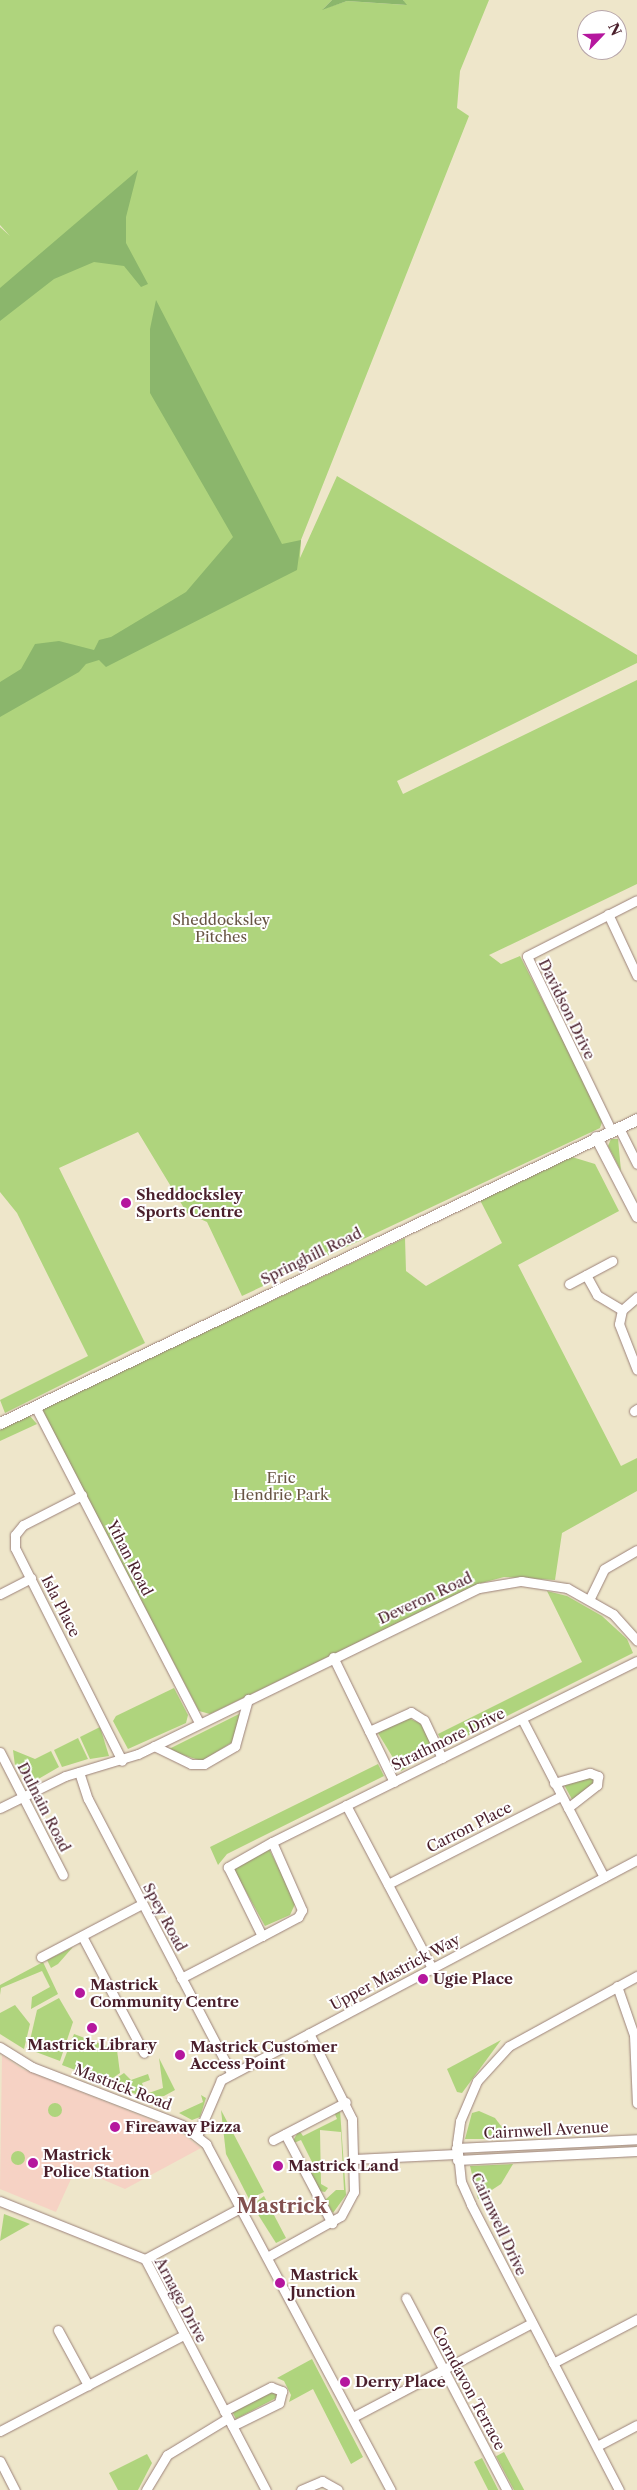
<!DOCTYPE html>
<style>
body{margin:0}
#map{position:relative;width:637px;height:2490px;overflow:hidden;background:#eee6ca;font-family:"Libre Caslon Text",serif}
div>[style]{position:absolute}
.built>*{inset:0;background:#f6d2c4}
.green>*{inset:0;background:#afd47d;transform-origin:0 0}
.round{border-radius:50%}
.forest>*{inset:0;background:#8bb66c}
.roads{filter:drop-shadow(0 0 1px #9c827a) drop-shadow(0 0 1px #9c827a)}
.minor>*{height:9px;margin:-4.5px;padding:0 4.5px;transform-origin:4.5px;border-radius:4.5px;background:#fff}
.tertiary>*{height:11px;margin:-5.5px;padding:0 5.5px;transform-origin:5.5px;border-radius:5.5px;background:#fff}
.dots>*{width:14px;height:14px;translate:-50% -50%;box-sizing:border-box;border:2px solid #fff;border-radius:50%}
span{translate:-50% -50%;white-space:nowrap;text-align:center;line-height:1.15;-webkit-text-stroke:4px #fff;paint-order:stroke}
.park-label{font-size:15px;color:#685544}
.street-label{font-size:15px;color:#4a1f2b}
.poi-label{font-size:15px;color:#4a1f2b;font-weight:700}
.left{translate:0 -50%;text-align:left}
.district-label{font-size:20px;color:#82504f;font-weight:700}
.north{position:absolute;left:577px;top:10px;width:50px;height:50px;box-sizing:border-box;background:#fff;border:1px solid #b7a5aa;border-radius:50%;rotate:66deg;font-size:14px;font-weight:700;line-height:20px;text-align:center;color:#4a1f2b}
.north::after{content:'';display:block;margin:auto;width:18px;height:22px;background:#b5179e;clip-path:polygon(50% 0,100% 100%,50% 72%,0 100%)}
</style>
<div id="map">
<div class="built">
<div style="clip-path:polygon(2px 2055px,22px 2069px,177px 2130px,201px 2148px,125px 2189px,76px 2168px,56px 2212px,0 2189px)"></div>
</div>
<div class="green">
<div style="clip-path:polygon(0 0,332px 0,323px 9px,347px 1px,406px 5px,403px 0,489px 0,460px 71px,457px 108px,469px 116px,301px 540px,300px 558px,337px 476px,637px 655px,637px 663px,397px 781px,403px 794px,637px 680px,637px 884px,489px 955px,501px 964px,520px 956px,603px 1119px,600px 1128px,242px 1296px,207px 1222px,187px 1213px,138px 1132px,59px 1168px,145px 1343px,5px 1413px,0 1400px,88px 1356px,17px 1213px,0 1192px,0 227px,10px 236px,0 225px)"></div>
<div style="clip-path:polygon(611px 1139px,618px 1139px,621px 1171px,608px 1146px)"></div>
<div style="clip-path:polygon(572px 1157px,595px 1164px,619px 1211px,518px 1265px,621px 1466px,637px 1458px,637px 1491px,562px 1533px,555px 1580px,504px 1577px,478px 1584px,210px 1714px,199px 1711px,41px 1409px,405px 1238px,406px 1271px,426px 1286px,502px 1243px,480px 1200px)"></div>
<div style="clip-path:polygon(29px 1415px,37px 1424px,0 1441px,0 1429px)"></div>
<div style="clip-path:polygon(547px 1591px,567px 1596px,602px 1616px,627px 1639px,633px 1653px,445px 1747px,438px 1734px,582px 1662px)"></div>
<div style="clip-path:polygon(174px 1688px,188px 1715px,186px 1723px,128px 1749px,113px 1721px,116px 1716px)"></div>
<div style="clip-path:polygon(241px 1713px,234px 1741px,202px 1761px,167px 1750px)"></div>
<div style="clip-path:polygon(406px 1717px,422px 1724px,435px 1751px,401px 1771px,378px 1733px)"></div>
<div style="clip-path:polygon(100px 1727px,109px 1756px,90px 1759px,80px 1737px)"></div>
<div style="clip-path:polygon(78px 1738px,88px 1759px,62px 1767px,54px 1750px)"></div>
<div style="clip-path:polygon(13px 1750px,35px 1759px,51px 1751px,59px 1767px,28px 1785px,15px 1766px)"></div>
<div style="clip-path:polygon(378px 1764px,384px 1776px,227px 1854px,218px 1865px,210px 1847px)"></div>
<div style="clip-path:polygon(590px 1773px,599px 1779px,574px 1803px,562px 1781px)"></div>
<div style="clip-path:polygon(269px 1849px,296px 1902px,290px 1915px,265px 1926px,233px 1868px)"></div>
<div style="clip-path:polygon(73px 1947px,58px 1964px,51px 1968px,47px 1960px)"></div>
<div style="clip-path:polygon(43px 1962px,58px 1994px,31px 2009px,32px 1997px,50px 1987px,42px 1971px,1px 1988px,0 1995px,0 1985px)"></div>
<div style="clip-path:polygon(59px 1998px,73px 2022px,60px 2061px,28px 2049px,37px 2010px)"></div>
<div style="clip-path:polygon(15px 2005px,30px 2024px,24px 2049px,0 2034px,0 2013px)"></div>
<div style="clip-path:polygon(74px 2034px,117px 2050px,120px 2073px,107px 2082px,62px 2065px)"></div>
<div style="clip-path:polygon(501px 2040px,462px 2093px,457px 2092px,447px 2069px)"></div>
<div style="clip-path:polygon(159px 2058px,175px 2090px,164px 2096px,145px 2098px,109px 2083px,124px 2073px,131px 2080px,148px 2074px,150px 2080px,142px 2083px,146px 2094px,163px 2088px)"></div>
<div style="clip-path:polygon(201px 2095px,206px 2098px,200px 2117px,192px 2120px,179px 2113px,203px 2102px)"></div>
<div class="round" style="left:48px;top:2103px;width:14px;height:14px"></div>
<div style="clip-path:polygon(221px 2110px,264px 2192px,249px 2199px,226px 2154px)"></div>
<div style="clip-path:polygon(340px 2110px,346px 2195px,333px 2213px,325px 2200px,336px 2190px,344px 2190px,341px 2132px,320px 2130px,321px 2184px,328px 2188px,325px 2192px,319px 2191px,305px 2165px,312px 2162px,301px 2140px,294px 2143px,294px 2139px,299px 2130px,303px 2136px,337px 2119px,334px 2112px)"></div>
<div style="clip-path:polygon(479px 2111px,495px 2118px,511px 2139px,465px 2139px,472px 2113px)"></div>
<div class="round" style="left:11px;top:2151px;width:14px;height:14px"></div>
<div style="clip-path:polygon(513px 2164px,501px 2184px,478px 2199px,470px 2166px)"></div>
<div style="clip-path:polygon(264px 2196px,286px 2238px,276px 2243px,252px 2205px)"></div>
<div style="clip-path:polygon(4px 2214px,30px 2224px,0 2241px)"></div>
<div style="clip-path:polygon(312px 2359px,363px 2457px,351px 2464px,313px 2389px,289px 2402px,291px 2395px,284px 2381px,277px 2378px)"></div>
<div style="clip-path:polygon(271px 2390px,277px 2392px,276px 2398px,236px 2419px,232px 2411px)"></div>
<div style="left:504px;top:2452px;width:43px;height:9px;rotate:62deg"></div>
<div style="clip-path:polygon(147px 2454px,152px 2463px,138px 2490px,118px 2490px,109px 2473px)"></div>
<div style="left:482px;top:2458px;width:36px;height:9px;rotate:63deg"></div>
</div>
<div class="forest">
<div style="clip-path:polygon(332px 0,403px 0,407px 5px,347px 1px,322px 10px)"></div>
<div style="clip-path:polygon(138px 170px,126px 217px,126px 243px,148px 284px,141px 287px,124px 266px,94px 262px,54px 279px,0 321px,0 288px)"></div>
<div style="clip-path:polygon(156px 300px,282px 544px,301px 540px,297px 570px,106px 667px,99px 660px,86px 664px,79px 672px,0 717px,0 682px,21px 669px,35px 644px,59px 641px,94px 650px,99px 640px,111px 637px,186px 592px,233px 537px,150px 393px,150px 329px)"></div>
</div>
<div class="roads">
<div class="minor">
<div style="left:608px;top:914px;width:68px;rotate:64.9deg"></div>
<div style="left:619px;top:1128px;width:40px;rotate:63.4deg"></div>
<div style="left:611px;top:1130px;width:193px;rotate:-115.8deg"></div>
<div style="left:527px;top:956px;width:123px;rotate:-27deg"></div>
<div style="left:586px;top:1275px;width:23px;rotate:61deg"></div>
<div style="left:597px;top:1295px;width:29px;rotate:31deg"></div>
<div style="left:569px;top:1284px;width:49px;rotate:-28.1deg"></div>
<div style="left:637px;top:1297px;width:20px;rotate:139deg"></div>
<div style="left:622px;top:1310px;width:14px;rotate:102deg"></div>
<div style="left:619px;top:1324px;width:49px;rotate:68.6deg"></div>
<div style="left:35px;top:1406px;width:357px;rotate:62.6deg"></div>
<div style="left:634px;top:1411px;width:4px;rotate:-34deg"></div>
<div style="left:82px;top:1495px;width:66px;rotate:153deg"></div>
<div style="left:23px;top:1525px;width:13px;rotate:129deg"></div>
<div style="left:15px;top:1535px;width:13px;rotate:90deg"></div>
<div style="left:15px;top:1548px;width:238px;rotate:63.3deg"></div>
<div style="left:0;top:1594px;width:35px;rotate:-27deg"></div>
<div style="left:590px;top:1598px;width:32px;rotate:-64deg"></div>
<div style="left:604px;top:1569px;width:38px;rotate:-30deg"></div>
<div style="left:333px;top:1657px;width:139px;rotate:64deg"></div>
<div style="left:522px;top:1719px;width:178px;rotate:62.6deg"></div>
<div style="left:369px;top:1731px;width:46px;rotate:-24.3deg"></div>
<div style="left:411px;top:1712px;width:15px;rotate:32deg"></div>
<div style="left:424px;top:1720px;width:42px;rotate:64.7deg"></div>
<div style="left:154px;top:1746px;width:41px;rotate:25.9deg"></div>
<div style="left:191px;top:1764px;width:13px"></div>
<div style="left:204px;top:1764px;width:36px;rotate:-30deg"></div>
<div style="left:235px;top:1746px;width:49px;rotate:-74.5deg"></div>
<div style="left:0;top:1752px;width:138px;rotate:62.9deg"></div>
<div style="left:79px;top:1772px;width:28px;rotate:72deg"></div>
<div style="left:88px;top:1799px;width:310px;rotate:62.4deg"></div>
<div style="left:554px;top:1783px;width:37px;rotate:-16deg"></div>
<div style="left:590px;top:1773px;width:9px;rotate:21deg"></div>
<div style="left:598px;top:1776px;width:9px;rotate:96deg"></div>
<div style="left:597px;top:1785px;width:37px;rotate:142deg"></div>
<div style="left:346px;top:1805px;width:184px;rotate:62.2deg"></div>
<div style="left:0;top:1808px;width:72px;rotate:-26.2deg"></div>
<div style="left:65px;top:1776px;width:76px;rotate:-16.8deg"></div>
<div style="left:138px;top:1754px;width:379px;rotate:-26deg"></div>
<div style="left:479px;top:1588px;width:43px;rotate:-9.5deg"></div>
<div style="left:521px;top:1581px;width:47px;rotate:8.7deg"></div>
<div style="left:567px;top:1588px;width:53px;rotate:29.5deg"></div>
<div style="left:613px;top:1614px;width:36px;rotate:48deg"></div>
<div style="left:272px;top:1842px;width:407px;rotate:-26.4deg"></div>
<div style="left:388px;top:1884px;width:194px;rotate:-27deg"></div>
<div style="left:82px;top:1936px;width:132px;rotate:62.1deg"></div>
<div style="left:41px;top:1957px;width:114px;rotate:-27.7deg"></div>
<div style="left:181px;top:1978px;width:91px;rotate:-27.4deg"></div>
<div style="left:262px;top:1936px;width:41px;rotate:-27.8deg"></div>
<div style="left:298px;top:1917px;width:8px;rotate:-60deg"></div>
<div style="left:302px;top:1910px;width:74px;rotate:-113.8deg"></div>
<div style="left:272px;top:1842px;width:51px;rotate:150.4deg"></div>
<div style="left:228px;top:1867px;width:77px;rotate:63.8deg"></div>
<div style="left:617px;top:1986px;width:52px;rotate:70.9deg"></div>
<div style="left:634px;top:2035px;width:68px;rotate:87.5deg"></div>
<div style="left:0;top:2047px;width:38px;rotate:32deg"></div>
<div style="left:32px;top:2067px;width:161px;rotate:21.1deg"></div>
<div style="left:182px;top:2125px;width:31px;rotate:38deg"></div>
<div style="left:206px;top:2144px;width:392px;rotate:61.9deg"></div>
<div style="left:285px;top:2134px;width:101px;rotate:62.2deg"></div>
<div style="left:197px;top:2136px;width:61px;rotate:-66.8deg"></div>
<div style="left:221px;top:2080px;width:471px;rotate:-27.9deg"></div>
<div style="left:273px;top:2140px;width:82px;rotate:-27.5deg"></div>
<div style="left:456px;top:2148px;width:181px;rotate:-2.8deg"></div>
<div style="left:354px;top:2159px;width:102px;rotate:-2.8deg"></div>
<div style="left:457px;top:2160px;width:180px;rotate:-2.9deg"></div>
<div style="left:0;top:2201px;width:156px;rotate:21.8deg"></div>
<div style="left:145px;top:2259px;width:261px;rotate:62.4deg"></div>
<div style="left:269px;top:2256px;width:82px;rotate:-29.1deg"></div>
<div style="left:341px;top:2216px;width:27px;rotate:-62deg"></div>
<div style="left:354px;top:2192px;width:73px;rotate:-91.6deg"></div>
<div style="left:352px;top:2119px;width:96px;rotate:-116.6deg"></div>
<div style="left:145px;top:2259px;width:110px;rotate:-28.2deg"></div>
<div style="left:406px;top:2298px;width:217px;rotate:62.3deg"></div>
<div style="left:58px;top:2330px;width:63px;rotate:61.4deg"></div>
<div style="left:553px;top:2363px;width:95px;rotate:-27.6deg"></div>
<div style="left:224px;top:2411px;width:53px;rotate:-27.1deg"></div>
<div style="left:271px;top:2387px;width:12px;rotate:20deg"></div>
<div style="left:282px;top:2391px;width:12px;rotate:104deg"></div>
<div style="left:279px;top:2403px;width:52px;rotate:153.9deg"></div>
<div style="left:353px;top:2417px;width:202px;rotate:-27.7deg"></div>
<div style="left:0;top:2431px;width:208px;rotate:-27.6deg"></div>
<div style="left:597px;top:2446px;width:45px;rotate:-27.7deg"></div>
<div style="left:0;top:2461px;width:33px;rotate:63deg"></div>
<div style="left:146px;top:2490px;width:41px;rotate:-59deg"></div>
<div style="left:167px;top:2455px;width:71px;rotate:-31.2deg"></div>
<div style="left:301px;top:2490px;width:23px;rotate:-23deg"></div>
<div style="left:322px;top:2481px;width:18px;rotate:29deg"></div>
<div style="left:619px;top:2490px;width:322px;rotate:-117.4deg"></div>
<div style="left:471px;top:2204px;width:24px;rotate:-114deg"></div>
<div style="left:461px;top:2182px;width:39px;rotate:-96deg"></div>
<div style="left:457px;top:2143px;width:22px;rotate:-82deg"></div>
<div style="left:460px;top:2121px;width:43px;rotate:-67deg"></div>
<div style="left:477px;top:2081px;width:47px;rotate:-47.6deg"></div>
<div style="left:509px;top:2046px;width:146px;rotate:-28.7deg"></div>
</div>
<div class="tertiary">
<div style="left:596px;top:1137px;width:89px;rotate:62.6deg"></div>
<div style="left:0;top:1423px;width:706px;rotate:-25.51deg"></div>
</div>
</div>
<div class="dots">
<div style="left:126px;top:1203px;background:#b5179e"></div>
<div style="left:423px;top:1979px;background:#b5179e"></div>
<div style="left:80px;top:1993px;background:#b5179e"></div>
<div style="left:92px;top:2028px;background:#b5179e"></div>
<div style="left:180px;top:2055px;background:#b5179e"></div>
<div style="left:115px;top:2127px;background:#b5179e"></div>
<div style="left:33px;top:2163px;background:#b5179e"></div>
<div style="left:278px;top:2166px;background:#b5179e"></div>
<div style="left:280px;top:2283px;background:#b5179e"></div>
<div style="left:345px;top:2382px;background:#b5179e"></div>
</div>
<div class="park-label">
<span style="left:221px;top:928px">Sheddocksley<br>Pitches</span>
<span style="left:281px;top:1486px">Eric<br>Hendrie Park</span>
</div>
<div class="street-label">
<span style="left:567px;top:1009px;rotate:64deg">Davidson Drive</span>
<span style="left:311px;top:1256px;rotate:-26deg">Springhill Road</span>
<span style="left:130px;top:1558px;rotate:63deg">Ythan Road</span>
<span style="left:425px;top:1598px;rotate:-25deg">Deveron Road</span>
<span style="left:61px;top:1606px;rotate:63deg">Isla Place</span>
<span style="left:448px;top:1739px;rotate:-26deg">Strathmore Drive</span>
<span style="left:44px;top:1807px;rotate:63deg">Dulnain Road</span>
<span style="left:469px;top:1827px;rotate:-27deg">Carron Place</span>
<span style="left:165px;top:1917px;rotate:62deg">Spey Road</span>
<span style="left:395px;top:1972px;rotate:-28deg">Upper Mastrick Way</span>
<span style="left:123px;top:2087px;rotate:21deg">Mastrick Road</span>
<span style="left:546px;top:2130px;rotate:-3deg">Cairnwell Avenue</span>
<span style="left:499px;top:2224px;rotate:65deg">Cairnwell Drive</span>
<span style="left:181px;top:2300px;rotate:62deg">Arnage Drive</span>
<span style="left:469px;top:2388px;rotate:62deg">Corndavon Terrace</span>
</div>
<div class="poi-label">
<span class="left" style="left:136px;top:1203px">Sheddocksley<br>Sports Centre</span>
<span class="left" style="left:433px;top:1979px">Ugie Place</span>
<span class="left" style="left:90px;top:1993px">Mastrick<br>Community Centre</span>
<span style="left:92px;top:2045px">Mastrick Library</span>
<span class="left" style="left:190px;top:2055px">Mastrick Customer<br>Access Point</span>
<span class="left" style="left:125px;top:2127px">Fireaway Pizza</span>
<span class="left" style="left:43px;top:2163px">Mastrick<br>Police Station</span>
<span class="left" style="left:288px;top:2166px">Mastrick Land</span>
<span class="left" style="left:290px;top:2283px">Mastrick<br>Junction</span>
<span class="left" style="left:355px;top:2382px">Derry Place</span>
</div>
<div class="district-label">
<span style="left:282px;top:2206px">Mastrick</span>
</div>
<div class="north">N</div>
</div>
